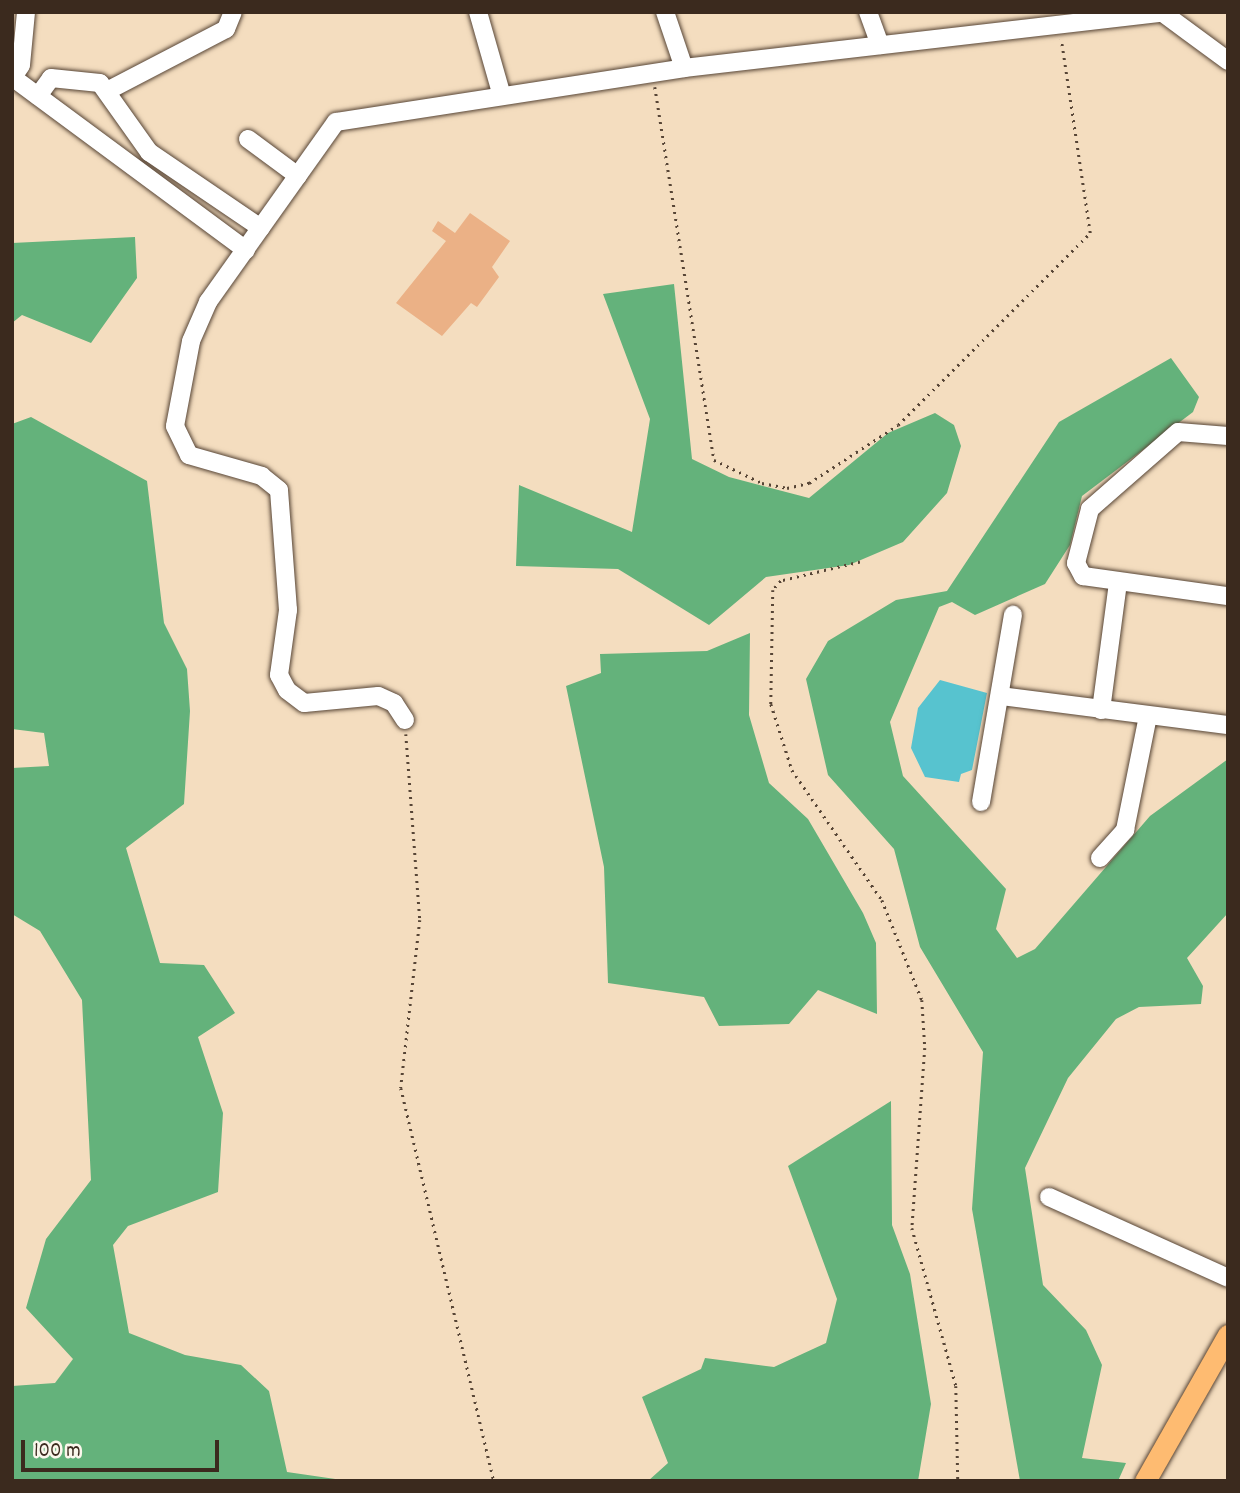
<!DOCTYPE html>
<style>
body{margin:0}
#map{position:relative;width:1240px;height:1493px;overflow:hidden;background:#f4ddbf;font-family:Dekko,sans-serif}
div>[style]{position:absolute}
.forest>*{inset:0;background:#64b27b}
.water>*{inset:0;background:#57c3cf}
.building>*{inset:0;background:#ebb186}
.path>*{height:2.5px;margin-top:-1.25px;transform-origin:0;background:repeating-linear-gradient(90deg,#574536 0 2px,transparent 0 7px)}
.roads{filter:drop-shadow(0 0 2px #574536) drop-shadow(0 0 2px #574536)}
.minor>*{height:18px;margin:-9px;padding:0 9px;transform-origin:9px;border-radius:9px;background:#fff}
.major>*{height:21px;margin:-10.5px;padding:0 10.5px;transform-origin:10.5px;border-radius:10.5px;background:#febb71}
span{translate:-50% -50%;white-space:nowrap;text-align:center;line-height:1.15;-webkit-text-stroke:5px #fbf7ec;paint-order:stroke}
.frame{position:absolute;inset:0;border:14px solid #3b2a1e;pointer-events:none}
.scale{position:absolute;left:21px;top:1440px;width:198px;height:32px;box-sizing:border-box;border:4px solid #3b2a1e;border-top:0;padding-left:9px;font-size:21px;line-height:24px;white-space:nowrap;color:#3b2a1e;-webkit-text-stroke:5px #fbf7ec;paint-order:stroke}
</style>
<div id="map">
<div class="forest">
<div style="clip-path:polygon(135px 237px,137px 278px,91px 343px,22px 315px,12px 323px,12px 243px)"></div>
<div style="clip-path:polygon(674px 284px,692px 459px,729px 477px,809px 498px,888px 433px,935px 413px,954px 425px,961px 446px,947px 493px,903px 542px,849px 565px,766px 577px,709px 625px,618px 569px,516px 566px,519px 485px,632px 532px,650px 419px,603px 294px)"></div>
<div style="clip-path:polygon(1171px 358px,1199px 397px,1193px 412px,1082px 496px,1070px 545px,1045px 584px,975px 615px,952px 602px,939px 607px,890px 722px,903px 776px,1006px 889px,996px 929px,1017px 958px,1035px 949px,1150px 816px,1228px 759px,1228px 913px,1187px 958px,1203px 986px,1201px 1004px,1139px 1007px,1116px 1019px,1068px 1078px,1025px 1168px,1043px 1285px,1086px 1330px,1102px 1365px,1082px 1458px,1126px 1463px,1118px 1481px,1020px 1481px,972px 1209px,983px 1052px,920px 947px,894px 849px,828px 775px,806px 679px,828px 641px,896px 600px,947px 591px,1059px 422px)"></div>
<div style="clip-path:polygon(31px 417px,147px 481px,164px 623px,187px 669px,190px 711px,184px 804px,126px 848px,160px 963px,204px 965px,235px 1013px,198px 1037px,223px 1113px,218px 1192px,128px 1226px,113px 1245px,129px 1333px,185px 1355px,241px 1365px,269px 1391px,287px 1472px,349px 1481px,12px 1481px,12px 1386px,55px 1383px,73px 1359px,26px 1308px,46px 1239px,91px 1180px,82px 1000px,40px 931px,12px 914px,12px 768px,49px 766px,44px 733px,12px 729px,12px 424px)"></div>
<div style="clip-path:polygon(750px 633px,749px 715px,769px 783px,808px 819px,863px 913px,876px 943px,877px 1014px,818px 990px,789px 1024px,719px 1026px,704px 997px,608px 983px,604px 867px,566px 686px,601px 673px,600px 654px,707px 651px)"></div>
<div style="clip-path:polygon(891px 1101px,892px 1225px,910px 1274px,931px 1404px,918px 1481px,648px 1481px,668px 1463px,642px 1397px,701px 1369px,705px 1358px,774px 1367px,826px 1343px,837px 1299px,788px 1166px)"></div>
</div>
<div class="water">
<div style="clip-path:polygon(940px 680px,987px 693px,972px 770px,961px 774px,959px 782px,925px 777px,911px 748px,918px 708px)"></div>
</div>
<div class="building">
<div style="clip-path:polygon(470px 213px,510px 241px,492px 267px,499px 277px,477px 307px,471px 303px,442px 336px,396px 303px,446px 241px,432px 231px,438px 221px,455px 233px)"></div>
</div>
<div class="path">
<div style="left:655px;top:87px;width:378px;rotate:81deg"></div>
<div style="left:714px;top:460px;width:53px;rotate:25.6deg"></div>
<div style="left:762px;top:483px;width:25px;rotate:11deg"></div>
<div style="left:787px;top:488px;width:23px;rotate:-13deg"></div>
<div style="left:809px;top:483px;width:106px;rotate:-33.1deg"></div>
<div style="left:898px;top:425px;width:272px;rotate:-45deg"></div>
<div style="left:1090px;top:233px;width:196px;rotate:-98.5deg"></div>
<div style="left:860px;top:562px;width:81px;rotate:166.5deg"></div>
<div style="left:781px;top:581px;width:12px;rotate:132deg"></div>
<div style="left:773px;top:590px;width:114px;rotate:91deg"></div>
<div style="left:771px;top:704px;width:69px;rotate:72.3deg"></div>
<div style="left:792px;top:770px;width:158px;rotate:55.3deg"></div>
<div style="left:882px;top:900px;width:108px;rotate:68.2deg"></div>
<div style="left:922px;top:1000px;width:48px;rotate:86.4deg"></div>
<div style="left:925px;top:1048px;width:180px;rotate:94.1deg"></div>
<div style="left:912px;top:1228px;width:164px;rotate:74.4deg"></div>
<div style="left:956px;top:1386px;width:95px;rotate:88.8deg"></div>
<div style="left:406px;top:734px;width:187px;rotate:85.7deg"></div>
<div style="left:420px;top:920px;width:169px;rotate:96.5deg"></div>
<div style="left:401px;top:1088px;width:404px;rotate:76.7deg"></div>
</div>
<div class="roads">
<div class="minor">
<div style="left:478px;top:12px;width:87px;rotate:74.1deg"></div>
<div style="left:665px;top:12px;width:59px;rotate:71.3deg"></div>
<div style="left:868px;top:12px;width:35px;rotate:70deg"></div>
<div style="left:12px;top:77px;width:291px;rotate:36.5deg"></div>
<div style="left:13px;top:77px;width:14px;rotate:-56deg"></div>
<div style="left:21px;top:65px;width:53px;rotate:-84.6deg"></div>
<div style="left:107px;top:91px;width:134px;rotate:-27.5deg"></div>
<div style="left:226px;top:29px;width:18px;rotate:-68deg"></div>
<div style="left:38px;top:96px;width:22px;rotate:-54deg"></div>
<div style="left:51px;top:78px;width:49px;rotate:5.8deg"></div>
<div style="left:100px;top:83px;width:85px;rotate:54.6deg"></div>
<div style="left:149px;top:152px;width:135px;rotate:34.2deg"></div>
<div style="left:248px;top:139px;width:62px;rotate:36.5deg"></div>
<div style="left:1228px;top:436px;width:50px;rotate:-175.4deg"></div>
<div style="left:1178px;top:432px;width:117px;rotate:138.8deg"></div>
<div style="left:1090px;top:509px;width:56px;rotate:104.5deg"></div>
<div style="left:1076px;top:563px;width:15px;rotate:62deg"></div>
<div style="left:1083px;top:576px;width:146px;rotate:7.9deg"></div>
<div style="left:1001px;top:696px;width:229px;rotate:7.3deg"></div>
<div style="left:1101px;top:710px;width:129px;rotate:-82.4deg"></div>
<div style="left:405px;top:720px;width:20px;rotate:-123deg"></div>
<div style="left:394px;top:703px;width:17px;rotate:-156deg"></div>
<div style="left:378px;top:696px;width:74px;rotate:174.6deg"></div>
<div style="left:304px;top:703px;width:21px;rotate:-143deg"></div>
<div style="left:287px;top:690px;width:17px;rotate:-118deg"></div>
<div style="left:279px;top:675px;width:66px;rotate:-82.1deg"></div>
<div style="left:288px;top:610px;width:120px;rotate:-94.3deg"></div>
<div style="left:279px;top:490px;width:22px;rotate:-141deg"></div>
<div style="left:262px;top:476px;width:76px;rotate:-164deg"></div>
<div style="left:189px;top:455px;width:32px;rotate:-116deg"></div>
<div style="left:175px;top:426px;width:86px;rotate:-79.3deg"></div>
<div style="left:191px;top:341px;width:43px;rotate:-66.4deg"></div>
<div style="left:208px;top:302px;width:221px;rotate:-54.6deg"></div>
<div style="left:336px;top:122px;width:352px;rotate:-8.8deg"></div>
<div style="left:684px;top:68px;width:482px;rotate:-6.6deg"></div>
<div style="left:1163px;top:13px;width:81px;rotate:36.4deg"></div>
<div style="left:981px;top:802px;width:190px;rotate:-80.3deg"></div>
<div style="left:1100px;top:858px;width:38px;rotate:-48deg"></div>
<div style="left:1125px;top:830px;width:116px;rotate:-78.6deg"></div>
<div style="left:1049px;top:1197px;width:196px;rotate:24.3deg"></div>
</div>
<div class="major">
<div style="left:1145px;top:1481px;width:168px;rotate:-60.4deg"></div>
</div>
</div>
<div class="frame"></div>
<div class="scale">100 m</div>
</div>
